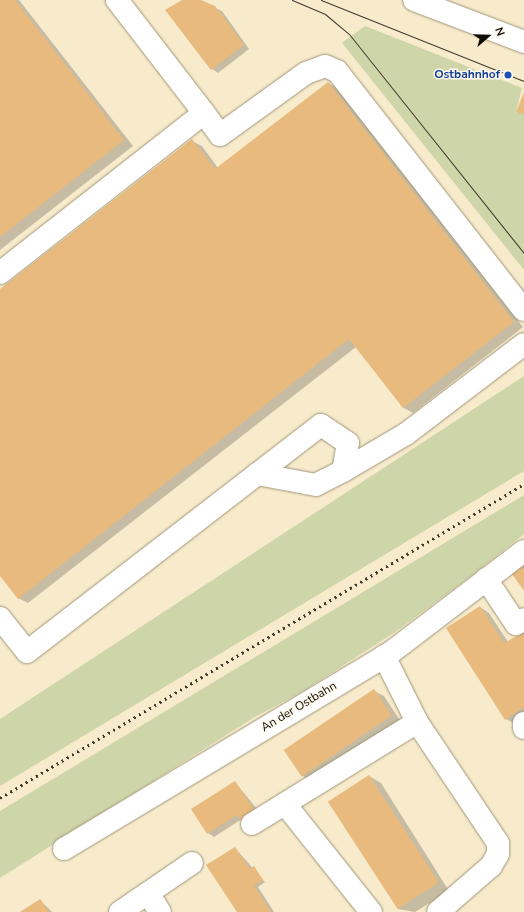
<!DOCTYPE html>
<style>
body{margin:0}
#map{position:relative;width:524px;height:912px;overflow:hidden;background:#f7ebcc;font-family:"Nunito Sans",sans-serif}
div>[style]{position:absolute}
.green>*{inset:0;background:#ced5a9}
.shadow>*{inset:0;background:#0003}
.building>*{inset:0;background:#e8ba7d;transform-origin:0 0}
.roads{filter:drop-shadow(0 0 1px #a19578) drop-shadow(0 0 1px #a19578)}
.minor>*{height:22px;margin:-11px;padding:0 11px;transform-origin:11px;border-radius:11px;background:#fff}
.major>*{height:22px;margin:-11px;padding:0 11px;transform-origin:11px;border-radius:11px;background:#fff}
.tram>*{height:1px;margin:-0.5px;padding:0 0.5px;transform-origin:0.5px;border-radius:0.5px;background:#403a2d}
.rail>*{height:3px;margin-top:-1.5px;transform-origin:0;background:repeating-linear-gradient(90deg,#403a2d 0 2px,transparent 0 6px)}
.dots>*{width:11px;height:11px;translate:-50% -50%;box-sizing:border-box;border:2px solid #fef8ec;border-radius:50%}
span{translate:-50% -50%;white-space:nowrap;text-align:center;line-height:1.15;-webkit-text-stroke:3px #fef8ec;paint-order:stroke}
.transit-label{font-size:12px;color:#164399;font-weight:700}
.right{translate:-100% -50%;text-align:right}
.street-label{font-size:12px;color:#100b03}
.north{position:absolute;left:468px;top:16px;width:40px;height:40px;-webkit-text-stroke:3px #fef8ec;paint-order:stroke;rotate:70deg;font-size:11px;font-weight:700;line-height:16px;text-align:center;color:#100b03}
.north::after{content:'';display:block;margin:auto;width:14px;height:18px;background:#100b03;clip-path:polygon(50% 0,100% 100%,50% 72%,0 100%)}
</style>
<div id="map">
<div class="green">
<div style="clip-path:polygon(365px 26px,522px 88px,516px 112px,524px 115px,524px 270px,342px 43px)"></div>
<div style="clip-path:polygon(524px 376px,524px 471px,0 786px,0 719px)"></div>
<div style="clip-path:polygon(524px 495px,524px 534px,475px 573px,395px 632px,305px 690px,253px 718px,0 878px,0 811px)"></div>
</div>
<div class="shadow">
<div style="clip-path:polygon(0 0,19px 0,133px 146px,0 250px)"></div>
<div style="clip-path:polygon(197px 0,222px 11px,249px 49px,218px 73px,212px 69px)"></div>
<div style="clip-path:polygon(328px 83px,337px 88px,523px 327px,413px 413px,404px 408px,356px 347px,28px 603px,18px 598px,0 574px,0 290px,192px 141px,202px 146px,218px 168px)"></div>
<div style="clip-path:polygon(480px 607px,489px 613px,508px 642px,524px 632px,524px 719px,515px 724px,506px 719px)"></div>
<div style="clip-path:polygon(374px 691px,384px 696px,401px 722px,310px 780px,301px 775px)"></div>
<div style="clip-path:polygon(369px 776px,381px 783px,449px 891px,415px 912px,398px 909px)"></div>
<div style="clip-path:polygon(235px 782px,257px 809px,214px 837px,208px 833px)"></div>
<div style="clip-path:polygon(235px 848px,265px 882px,258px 887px,274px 912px,238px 912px)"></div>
<div style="clip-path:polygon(40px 900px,52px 912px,22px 912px)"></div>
</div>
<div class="building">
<div style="clip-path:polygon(0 0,15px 0,124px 140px,0 237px)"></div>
<div style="clip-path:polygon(182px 0,201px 0,215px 6px,244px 45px,211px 70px,165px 10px)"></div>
<div style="clip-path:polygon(328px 82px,514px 322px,403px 408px,349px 339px,18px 599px,0 576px,0 289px,192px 139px,215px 169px)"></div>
<div style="clip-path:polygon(524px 92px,524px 115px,516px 112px)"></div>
<div style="clip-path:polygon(524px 561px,524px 591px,510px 571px)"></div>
<div style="clip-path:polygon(480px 606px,504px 643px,524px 632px,524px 707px,505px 720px,446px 628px)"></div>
<div style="left:374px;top:689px;width:32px;height:109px;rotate:56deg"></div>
<div style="left:369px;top:775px;width:128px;height:49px;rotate:57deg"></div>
<div style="clip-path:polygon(235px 781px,256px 813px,242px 822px,237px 815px,207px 834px,191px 809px)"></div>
<div style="clip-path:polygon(235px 847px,250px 869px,254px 866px,263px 880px,254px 886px,271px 912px,237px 912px,206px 865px)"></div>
<div style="clip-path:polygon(40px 899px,49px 912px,20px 912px)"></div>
</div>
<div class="roads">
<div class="minor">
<div style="left:204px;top:113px;width:27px;rotate:54deg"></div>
<div style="left:220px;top:135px;width:106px;rotate:-35.8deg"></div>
<div style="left:306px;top:73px;width:20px;rotate:-20deg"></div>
<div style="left:325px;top:66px;width:13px;rotate:23deg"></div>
<div style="left:337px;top:71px;width:303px;rotate:52deg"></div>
<div style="left:0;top:273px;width:259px;rotate:-38.1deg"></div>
<div style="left:204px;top:113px;width:143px;rotate:-127.6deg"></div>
<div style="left:343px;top:471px;width:73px;rotate:-30.4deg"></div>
<div style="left:406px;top:434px;width:148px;rotate:-37.3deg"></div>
<div style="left:486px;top:579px;width:54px;rotate:56.3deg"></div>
<div style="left:516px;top:624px;width:9px;rotate:-32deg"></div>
<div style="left:0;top:618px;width:43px;rotate:51.5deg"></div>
<div style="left:27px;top:652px;width:371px;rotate:-37.7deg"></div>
<div style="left:321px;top:425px;width:32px;rotate:34deg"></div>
<div style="left:348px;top:443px;width:28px;rotate:100deg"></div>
<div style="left:343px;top:471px;width:30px;rotate:153deg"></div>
<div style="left:316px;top:485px;width:60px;rotate:-169.4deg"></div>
<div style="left:384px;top:656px;width:74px;rotate:63.4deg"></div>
<div style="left:417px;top:722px;width:146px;rotate:56.2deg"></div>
<div style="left:498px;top:843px;width:11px;rotate:90deg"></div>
<div style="left:498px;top:854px;width:14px;rotate:120deg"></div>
<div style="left:491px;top:866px;width:70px;rotate:139deg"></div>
<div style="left:524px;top:723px;width:5px;rotate:90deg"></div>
<div style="left:285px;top:804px;width:138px;rotate:51.5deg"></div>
<div style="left:252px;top:824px;width:194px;rotate:-31.7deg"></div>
<div style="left:64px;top:849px;width:380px;rotate:-31deg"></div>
<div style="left:390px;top:653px;width:168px;rotate:-37.3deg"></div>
<div style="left:120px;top:912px;width:34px;rotate:-34deg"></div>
<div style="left:160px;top:912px;width:22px;rotate:-122deg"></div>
<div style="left:148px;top:893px;width:53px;rotate:-34.3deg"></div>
</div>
<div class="major">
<div style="left:414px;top:0;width:118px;rotate:20.9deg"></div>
</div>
</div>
<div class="tram">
<div style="left:292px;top:0;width:36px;rotate:23deg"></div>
<div style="left:325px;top:14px;width:31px;rotate:40deg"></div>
<div style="left:349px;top:34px;width:280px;rotate:51.4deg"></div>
<div style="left:321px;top:0;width:219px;rotate:21.8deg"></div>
</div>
<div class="rail">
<div style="left:0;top:798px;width:611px;rotate:-30.93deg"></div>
</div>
<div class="dots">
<div style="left:508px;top:75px;background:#1a4fb4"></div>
</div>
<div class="transit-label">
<span class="right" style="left:500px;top:75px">Ostbahnhof</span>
</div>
<div class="street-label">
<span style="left:299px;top:707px;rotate:-31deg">An der Ostbahn</span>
</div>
<div class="north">N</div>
</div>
